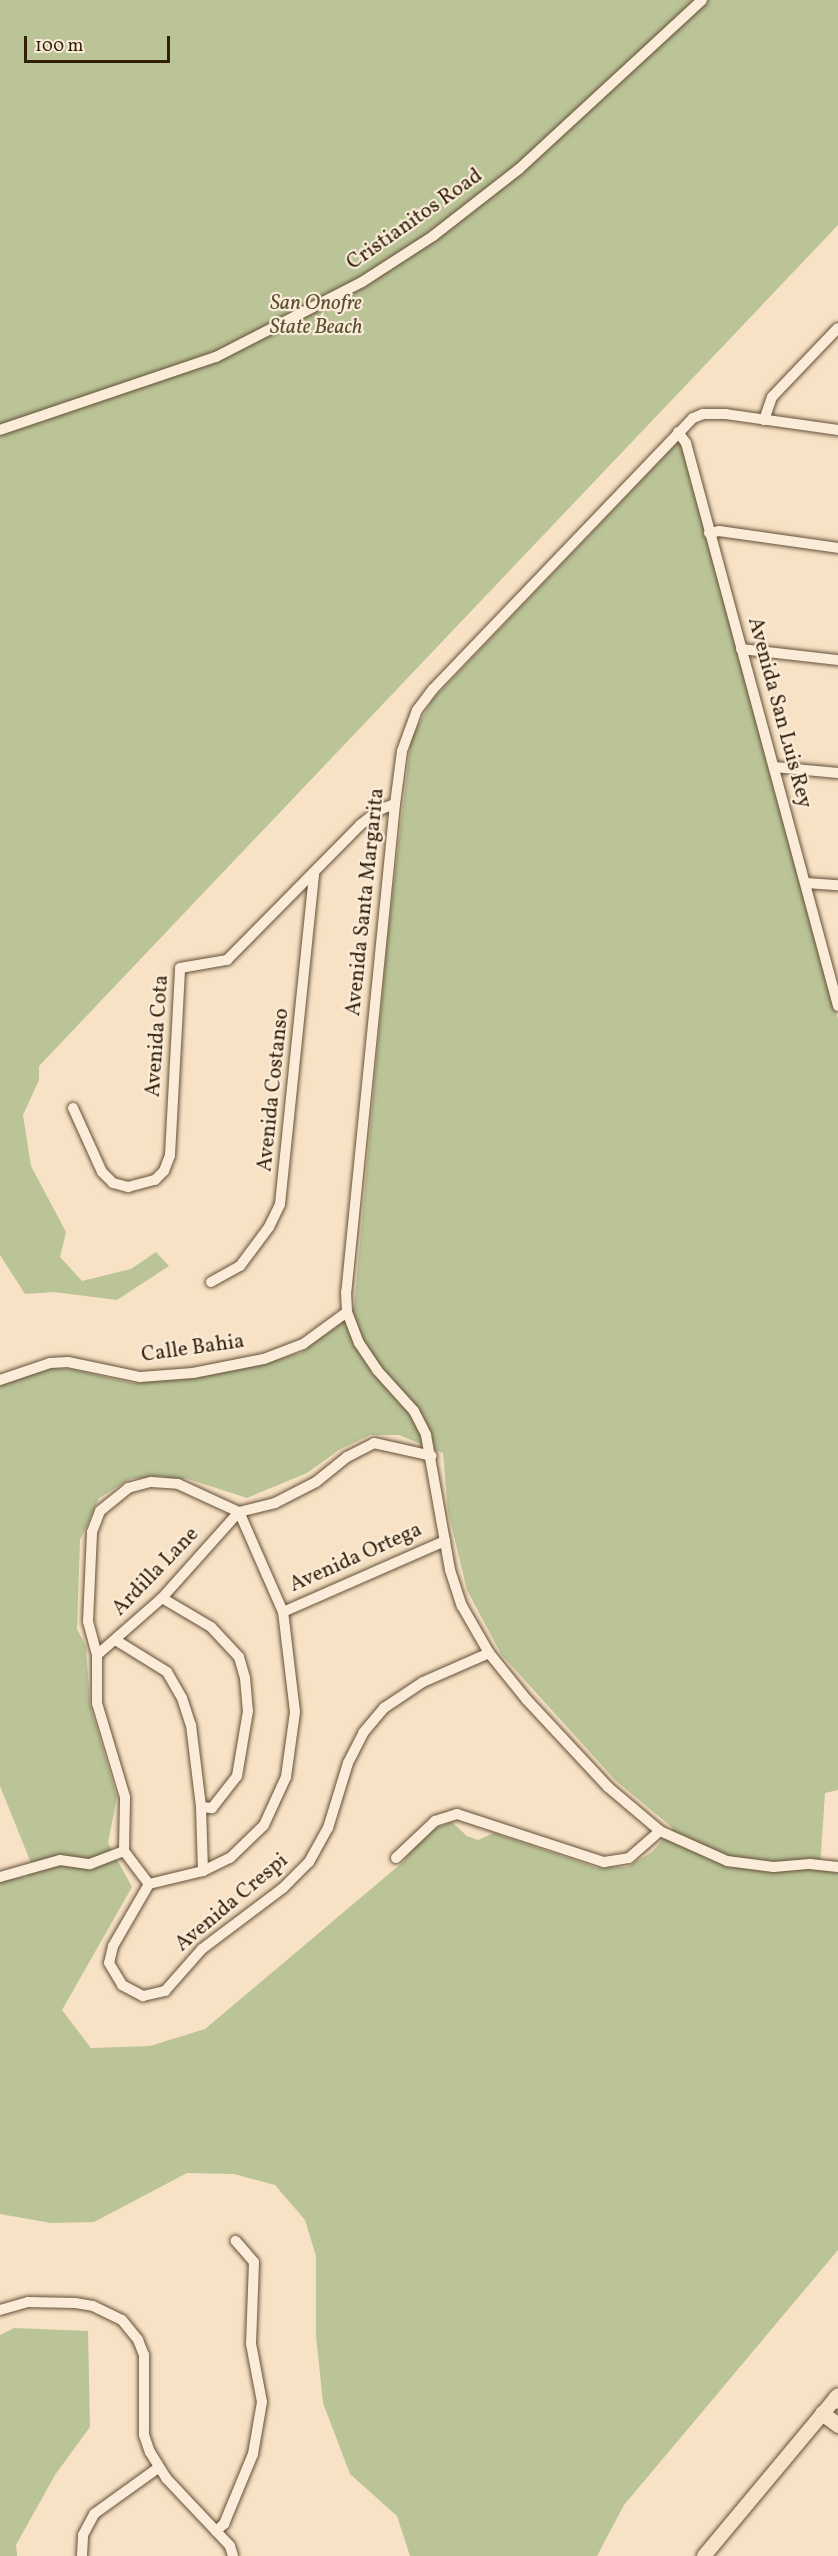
<!DOCTYPE html>
<style>
body{margin:0}
#map{position:relative;width:838px;height:2556px;overflow:hidden;background:#f8e2c5;font-family:Vollkorn,serif}
div>[style]{position:absolute}
.green>*{inset:0;background:#bac497}
.roads{filter:drop-shadow(0 0 2px #635037) drop-shadow(0 0 2px #635037)}
.minor>*{height:10px;margin:-5px;padding:0 5px;transform-origin:5px;border-radius:5px;background:#faecd9}
.major>*{height:14px;margin:-7px;padding:0 7px;transform-origin:7px;border-radius:7px;background:#f8e2c5}
.highway>*{height:15px;margin:-7.5px;padding:0 7.5px;transform-origin:7.5px;border-radius:7.5px;background:#f8e2c5}
span{translate:-50% -50%;white-space:nowrap;text-align:center;line-height:1.15;-webkit-text-stroke:4.5px #faecd9;paint-order:stroke}
.street-label{font-size:21px;color:#311f08}
.park-label{font-size:21px;color:#5a5133;font-style:italic}
.scale{position:absolute;left:24px;top:36px;width:146px;height:27px;box-sizing:border-box;border:3px solid #311f08;border-top:0;padding-left:8px;font-size:18px;line-height:21px;white-space:nowrap;color:#311f08;-webkit-text-stroke:4px #faecd9;paint-order:stroke}
</style>
<div id="map">
<div class="green">
<div style="clip-path:polygon(0 0,838px 0,838px 225px,39px 1066px,39px 1080px,23px 1115px,31px 1166px,66px 1232px,60px 1257px,82px 1281px,131px 1269px,156px 1252px,169px 1266px,117px 1300px,54px 1292px,25px 1294px,0 1255px)"></div>
<div style="clip-path:polygon(evenodd,680px 440px,838px 1019px,838px 1790px,825px 1793px,820px 1868px,838px 1873px,838px 2250px,624px 2505px,597px 2556px,410px 2556px,397px 2516px,350px 2474px,323px 2403px,316px 2336px,316px 2256px,305px 2220px,275px 2185px,234px 2174px,187px 2173px,94px 2222px,51px 2223px,0 2214px,0 1880px,27px 1877px,31px 1863px,0 1786px,0 1385px,44px 1368px,70px 1369px,133px 1383px,237px 1370px,301px 1353px,354px 1308px,388px 933px,411px 739px,432px 700px,680px 440px,370px 1435px,399px 1435px,443px 1453px,448px 1511px,467px 1590px,501px 1654px,616px 1781px,673px 1828px,652px 1852px,627px 1867px,597px 1868px,494px 1833px,478px 1840px,467px 1836px,452px 1822px,426px 1832px,403px 1862px,205px 2029px,150px 2046px,91px 2048px,62px 2010px,132px 1887px,108px 1843px,117px 1797px,90px 1705px,86px 1646px,77px 1629px,80px 1540px,99px 1498px,130px 1479px,162px 1476px,179px 1481px,185px 1478px,247px 1498px,307px 1473px,339px 1450px,370px 1435px)"></div>
<div style="clip-path:polygon(14px 2328px,88px 2331px,90px 2427px,55px 2475px,16px 2545px,17px 2556px,0 2556px,0 2335px)"></div>
</div>
<div class="roads">
<div class="minor">
<div style="left:764px;top:420px;width:24px;rotate:-71deg"></div>
<div style="left:772px;top:397px;width:95px;rotate:-46.3deg"></div>
<div style="left:0;top:430px;width:228px;rotate:-18.7deg"></div>
<div style="left:216px;top:357px;width:164px;rotate:-27.2deg"></div>
<div style="left:362px;top:282px;width:85px;rotate:-32.9deg"></div>
<div style="left:433px;top:236px;width:109px;rotate:-37.9deg"></div>
<div style="left:519px;top:169px;width:249px;rotate:-42.7deg"></div>
<div style="left:838px;top:430px;width:113px;rotate:-171.9deg"></div>
<div style="left:726px;top:414px;width:23px;rotate:180deg"></div>
<div style="left:703px;top:414px;width:11px;rotate:158deg"></div>
<div style="left:693px;top:418px;width:376px;rotate:133.8deg"></div>
<div style="left:433px;top:689px;width:26px;rotate:127deg"></div>
<div style="left:417px;top:710px;width:44px;rotate:110.1deg"></div>
<div style="left:402px;top:751px;width:53px;rotate:97.5deg"></div>
<div style="left:395px;top:804px;width:490px;rotate:95.7deg"></div>
<div style="left:346px;top:1292px;width:20px;rotate:87deg"></div>
<div style="left:347px;top:1312px;width:33px;rotate:69deg"></div>
<div style="left:359px;top:1343px;width:32px;rotate:56deg"></div>
<div style="left:377px;top:1370px;width:55px;rotate:47.9deg"></div>
<div style="left:414px;top:1411px;width:27px;rotate:63deg"></div>
<div style="left:426px;top:1435px;width:137px;rotate:79.9deg"></div>
<div style="left:450px;top:1570px;width:38px;rotate:72deg"></div>
<div style="left:462px;top:1606px;width:54px;rotate:60.1deg"></div>
<div style="left:489px;top:1653px;width:59px;rotate:51.2deg"></div>
<div style="left:526px;top:1699px;width:120px;rotate:47deg"></div>
<div style="left:608px;top:1787px;width:68px;rotate:40.2deg"></div>
<div style="left:660px;top:1831px;width:73px;rotate:24.1deg"></div>
<div style="left:727px;top:1861px;width:47px;rotate:7.3deg"></div>
<div style="left:774px;top:1867px;width:36px;rotate:-5deg"></div>
<div style="left:810px;top:1864px;width:28px;rotate:6deg"></div>
<div style="left:678px;top:432px;width:14px;rotate:54deg"></div>
<div style="left:686px;top:443px;width:583px;rotate:74.89deg"></div>
<div style="left:709px;top:533px;width:10px;rotate:-11deg"></div>
<div style="left:719px;top:531px;width:120px;rotate:8.1deg"></div>
<div style="left:741px;top:649px;width:98px;rotate:6.5deg"></div>
<div style="left:774px;top:767px;width:64px;rotate:5.4deg"></div>
<div style="left:806px;top:883px;width:32px;rotate:4deg"></div>
<div style="left:73px;top:1108px;width:70px;rotate:65.6deg"></div>
<div style="left:102px;top:1172px;width:16px;rotate:45deg"></div>
<div style="left:113px;top:1183px;width:16px;rotate:15deg"></div>
<div style="left:128px;top:1187px;width:28px;rotate:-15deg"></div>
<div style="left:155px;top:1180px;width:13px;rotate:-45deg"></div>
<div style="left:164px;top:1171px;width:17px;rotate:-69deg"></div>
<div style="left:170px;top:1155px;width:187px;rotate:-86.9deg"></div>
<div style="left:180px;top:968px;width:48px;rotate:-9.7deg"></div>
<div style="left:227px;top:960px;width:190px;rotate:-45.4deg"></div>
<div style="left:360px;top:825px;width:24px;rotate:-38deg"></div>
<div style="left:379px;top:810px;width:17px;rotate:-21deg"></div>
<div style="left:211px;top:1282px;width:33px;rotate:-29deg"></div>
<div style="left:240px;top:1266px;width:49px;rotate:-53.4deg"></div>
<div style="left:269px;top:1227px;width:25px;rotate:-64deg"></div>
<div style="left:280px;top:1204px;width:332px;rotate:-84.1deg"></div>
<div style="left:0;top:1380px;width:53px;rotate:-18.8deg"></div>
<div style="left:50px;top:1363px;width:18px;rotate:-3deg"></div>
<div style="left:68px;top:1362px;width:74px;rotate:11.8deg"></div>
<div style="left:140px;top:1377px;width:53px;rotate:-4.3deg"></div>
<div style="left:193px;top:1373px;width:72px;rotate:-11.2deg"></div>
<div style="left:264px;top:1359px;width:42px;rotate:-21deg"></div>
<div style="left:303px;top:1344px;width:54px;rotate:-36deg"></div>
<div style="left:162px;top:1598px;width:57px;rotate:30.6deg"></div>
<div style="left:211px;top:1627px;width:41px;rotate:47deg"></div>
<div style="left:239px;top:1657px;width:22px;rotate:74deg"></div>
<div style="left:245px;top:1678px;width:33px;rotate:85deg"></div>
<div style="left:248px;top:1711px;width:66px;rotate:99.6deg"></div>
<div style="left:237px;top:1776px;width:41px;rotate:128deg"></div>
<div style="left:212px;top:1808px;width:11px;rotate:-175deg"></div>
<div style="left:283px;top:1612px;width:177px;rotate:-23.7deg"></div>
<div style="left:117px;top:1641px;width:59px;rotate:31.8deg"></div>
<div style="left:167px;top:1672px;width:30px;rotate:60deg"></div>
<div style="left:182px;top:1698px;width:28px;rotate:72deg"></div>
<div style="left:191px;top:1725px;width:83px;rotate:83deg"></div>
<div style="left:201px;top:1807px;width:64px;rotate:88.2deg"></div>
<div style="left:97px;top:1655px;width:86px;rotate:-41.2deg"></div>
<div style="left:162px;top:1598px;width:115px;rotate:-48.2deg"></div>
<div style="left:124px;top:1851px;width:54px;rotate:-88.9deg"></div>
<div style="left:125px;top:1797px;width:98px;rotate:-106.6deg"></div>
<div style="left:97px;top:1703px;width:48px;rotate:-90deg"></div>
<div style="left:97px;top:1655px;width:35px;rotate:-105deg"></div>
<div style="left:88px;top:1621px;width:89px;rotate:-87.4deg"></div>
<div style="left:92px;top:1532px;width:22px;rotate:-69deg"></div>
<div style="left:100px;top:1511px;width:36px;rotate:-39deg"></div>
<div style="left:128px;top:1488px;width:24px;rotate:-15deg"></div>
<div style="left:151px;top:1482px;width:27px;rotate:4deg"></div>
<div style="left:178px;top:1484px;width:67px;rotate:24.7deg"></div>
<div style="left:239px;top:1512px;width:37px;rotate:-14deg"></div>
<div style="left:275px;top:1503px;width:46px;rotate:-27.1deg"></div>
<div style="left:316px;top:1482px;width:40px;rotate:-39deg"></div>
<div style="left:347px;top:1457px;width:30px;rotate:-27deg"></div>
<div style="left:374px;top:1443px;width:59px;rotate:12.6deg"></div>
<div style="left:124px;top:1851px;width:41px;rotate:52.9deg"></div>
<div style="left:149px;top:1884px;width:56px;rotate:-13.5deg"></div>
<div style="left:203px;top:1871px;width:30px;rotate:-26deg"></div>
<div style="left:230px;top:1858px;width:47px;rotate:-44.1deg"></div>
<div style="left:264px;top:1825px;width:53px;rotate:-65.4deg"></div>
<div style="left:286px;top:1777px;width:66px;rotate:-82.1deg"></div>
<div style="left:295px;top:1712px;width:101px;rotate:-96.8deg"></div>
<div style="left:283px;top:1612px;width:109px;rotate:-113.7deg"></div>
<div style="left:396px;top:1858px;width:54px;rotate:-43.5deg"></div>
<div style="left:435px;top:1821px;width:23px;rotate:-18deg"></div>
<div style="left:457px;top:1814px;width:155px;rotate:18.1deg"></div>
<div style="left:604px;top:1862px;width:25px;rotate:-9deg"></div>
<div style="left:629px;top:1858px;width:41px;rotate:-41.1deg"></div>
<div style="left:0;top:1877px;width:62px;rotate:-15.8deg"></div>
<div style="left:60px;top:1860px;width:30px;rotate:8deg"></div>
<div style="left:90px;top:1864px;width:36px;rotate:-21deg"></div>
<div style="left:149px;top:1884px;width:72px;rotate:120.1deg"></div>
<div style="left:113px;top:1946px;width:17px;rotate:103deg"></div>
<div style="left:109px;top:1963px;width:26px;rotate:59deg"></div>
<div style="left:122px;top:1985px;width:24px;rotate:28deg"></div>
<div style="left:143px;top:1996px;width:23px;rotate:-13deg"></div>
<div style="left:165px;top:1991px;width:56px;rotate:-48.6deg"></div>
<div style="left:202px;top:1949px;width:101px;rotate:-37deg"></div>
<div style="left:283px;top:1888px;width:37px;rotate:-45deg"></div>
<div style="left:309px;top:1862px;width:39px;rotate:-61deg"></div>
<div style="left:328px;top:1828px;width:68px;rotate:-72.9deg"></div>
<div style="left:348px;top:1763px;width:34px;rotate:-63deg"></div>
<div style="left:363px;top:1733px;width:33px;rotate:-50deg"></div>
<div style="left:384px;top:1708px;width:47px;rotate:-33.7deg"></div>
<div style="left:423px;top:1682px;width:72px;rotate:-23.7deg"></div>
<div style="left:0;top:2310px;width:29px;rotate:-16deg"></div>
<div style="left:28px;top:2302px;width:47px;rotate:1.2deg"></div>
<div style="left:75px;top:2303px;width:18px;rotate:9deg"></div>
<div style="left:93px;top:2306px;width:32px;rotate:26deg"></div>
<div style="left:122px;top:2320px;width:26px;rotate:51deg"></div>
<div style="left:138px;top:2340px;width:16px;rotate:68deg"></div>
<div style="left:144px;top:2355px;width:80px;rotate:90deg"></div>
<div style="left:144px;top:2435px;width:18px;rotate:71deg"></div>
<div style="left:150px;top:2452px;width:31px;rotate:58deg"></div>
<div style="left:166px;top:2478px;width:93px;rotate:46.7deg"></div>
<div style="left:230px;top:2546px;width:10px;rotate:73deg"></div>
<div style="left:216px;top:2531px;width:11px;rotate:-41deg"></div>
<div style="left:224px;top:2524px;width:76px;rotate:-67.5deg"></div>
<div style="left:253px;top:2454px;width:53px;rotate:-80.2deg"></div>
<div style="left:262px;top:2402px;width:59px;rotate:-100.7deg"></div>
<div style="left:251px;top:2344px;width:82px;rotate:-87.9deg"></div>
<div style="left:254px;top:2262px;width:28px;rotate:-131deg"></div>
<div style="left:82px;top:2556px;width:21px;rotate:-87deg"></div>
<div style="left:83px;top:2535px;width:24px;rotate:-62deg"></div>
<div style="left:94px;top:2514px;width:79px;rotate:-35.7deg"></div>
</div>
<div class="major">
<div style="left:704px;top:2556px;width:209px;rotate:-50.2deg"></div>
</div>
<div class="highway">
<div style="left:835px;top:2398px;width:4px;rotate:45deg"></div>
<div style="left:822px;top:2413px;width:20px;rotate:37deg"></div>
</div>
</div>
<div class="street-label">
<span style="left:415px;top:220px;rotate:-35deg">Cristianitos Road</span>
<span style="left:779px;top:713px;rotate:75deg">Avenida San Luis Rey</span>
<span style="left:366px;top:902px;rotate:-84deg">Avenida Santa Margarita</span>
<span style="left:158px;top:1036px;rotate:-86deg">Avenida Cota</span>
<span style="left:274px;top:1090px;rotate:-84deg">Avenida Costanso</span>
<span style="left:193px;top:1349px;rotate:-8deg">Calle Bahia</span>
<span style="left:356px;top:1558px;rotate:-24deg">Avenida Ortega</span>
<span style="left:156px;top:1572px;rotate:-46deg">Ardilla Lane</span>
<span style="left:232px;top:1903px;rotate:-40deg">Avenida Crespi</span>
</div>
<div class="park-label">
<span style="left:316px;top:316px">San Onofre<br>State Beach</span>
</div>
<div class="scale">100 m</div>
</div>
